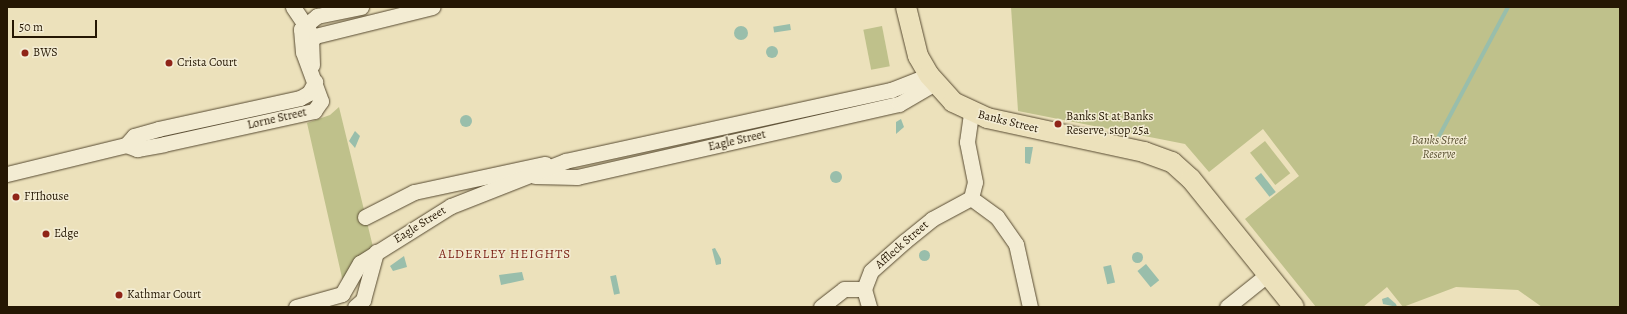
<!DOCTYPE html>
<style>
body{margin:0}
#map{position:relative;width:1627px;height:314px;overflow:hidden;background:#ece1bb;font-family:Alegreya,serif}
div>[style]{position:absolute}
.green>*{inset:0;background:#bfc18b;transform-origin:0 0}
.water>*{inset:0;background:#99beab;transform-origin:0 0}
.round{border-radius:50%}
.stream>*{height:3.5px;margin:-1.75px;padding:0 1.75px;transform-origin:1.75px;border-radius:1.75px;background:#99beab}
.roads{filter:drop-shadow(0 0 1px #574a31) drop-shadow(0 0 1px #574a31)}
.minor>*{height:15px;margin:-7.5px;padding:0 7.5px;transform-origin:7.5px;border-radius:7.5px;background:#f3ecd3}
.major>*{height:20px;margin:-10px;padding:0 10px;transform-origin:10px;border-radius:10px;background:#ece1bb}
.dots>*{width:11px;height:11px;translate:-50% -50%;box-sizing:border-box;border:2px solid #f3ecd3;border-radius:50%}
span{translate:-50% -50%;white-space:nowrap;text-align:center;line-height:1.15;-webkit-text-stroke:3px #f3ecd3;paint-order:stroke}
.poi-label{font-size:12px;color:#251703}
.left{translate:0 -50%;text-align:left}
.street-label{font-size:12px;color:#251703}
.park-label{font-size:12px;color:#5b5233;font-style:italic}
.neighbourhood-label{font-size:13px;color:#7a1f14;letter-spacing:1px}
.frame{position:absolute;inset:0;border:8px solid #251703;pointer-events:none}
.scale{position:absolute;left:12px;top:20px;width:85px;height:18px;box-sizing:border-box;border:2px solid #251703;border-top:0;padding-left:5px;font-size:12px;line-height:14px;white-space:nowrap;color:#251703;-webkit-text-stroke:3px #f3ecd3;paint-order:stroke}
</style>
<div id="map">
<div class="green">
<div style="clip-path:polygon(1011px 7px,1620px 7px,1620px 307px,1542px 307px,1518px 290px,1456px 287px,1403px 307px,1387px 287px,1363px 307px,1316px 307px,1245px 219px,1299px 176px,1263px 129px,1209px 172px,1185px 144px,1018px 111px)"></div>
<div style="left:882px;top:26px;width:41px;height:19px;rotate:79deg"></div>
<div style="clip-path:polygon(339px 107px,373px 247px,343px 282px,307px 123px,330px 115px)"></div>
<div style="left:1265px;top:141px;width:41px;height:19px;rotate:52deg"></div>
</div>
<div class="water">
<div style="left:790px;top:24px;width:6px;height:17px;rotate:81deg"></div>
<div class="round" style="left:734px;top:26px;width:14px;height:14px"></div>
<div class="round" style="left:766px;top:46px;width:12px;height:12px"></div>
<div class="round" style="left:460px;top:115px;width:12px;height:12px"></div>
<div style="clip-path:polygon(901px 119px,904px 127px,896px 134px,896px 122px)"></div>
<div style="clip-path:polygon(355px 131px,360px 136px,355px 148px,349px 141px)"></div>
<div style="clip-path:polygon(1025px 147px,1033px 147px,1030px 164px,1025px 163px)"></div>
<div class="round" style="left:830px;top:171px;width:12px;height:12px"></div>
<div style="left:1261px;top:173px;width:24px;height:8px;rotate:52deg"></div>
<div style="clip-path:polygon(715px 248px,721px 259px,721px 264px,716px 265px,712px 249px)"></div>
<div class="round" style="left:918.5px;top:249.5px;width:11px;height:11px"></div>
<div class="round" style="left:1131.5px;top:251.5px;width:11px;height:11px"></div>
<div style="clip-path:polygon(404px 256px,407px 267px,393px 271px,390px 266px)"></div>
<div style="left:1146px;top:264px;width:21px;height:11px;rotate:51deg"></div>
<div style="left:1111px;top:265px;width:18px;height:8px;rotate:77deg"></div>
<div style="clip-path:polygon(522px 272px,524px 280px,501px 285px,499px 275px)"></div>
<div style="left:616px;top:275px;width:19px;height:6px;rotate:78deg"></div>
<div style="clip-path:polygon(1388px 297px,1396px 304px,1397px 307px,1383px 304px,1382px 299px)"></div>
</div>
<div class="stream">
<div style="left:1436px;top:142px;width:153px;rotate:-61.9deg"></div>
</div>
<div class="roads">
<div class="minor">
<div style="left:293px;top:7px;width:29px;rotate:56deg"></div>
<div style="left:312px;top:65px;width:24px;rotate:-92deg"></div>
<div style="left:311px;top:41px;width:6px;rotate:-51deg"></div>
<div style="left:315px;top:36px;width:121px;rotate:-13.9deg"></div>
<div style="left:126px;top:145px;width:12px;rotate:20deg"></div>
<div style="left:137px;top:149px;width:27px;rotate:-10deg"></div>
<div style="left:164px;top:144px;width:154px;rotate:-12.4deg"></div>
<div style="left:314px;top:111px;width:12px;rotate:-55deg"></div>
<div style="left:321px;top:101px;width:52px;rotate:-110.2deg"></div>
<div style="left:303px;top:52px;width:23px;rotate:-95deg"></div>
<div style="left:301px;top:29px;width:21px;rotate:-39deg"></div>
<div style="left:317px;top:16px;width:45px;rotate:-11.6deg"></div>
<div style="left:7px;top:174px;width:122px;rotate:-13.7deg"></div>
<div style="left:126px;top:145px;width:12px;rotate:-48deg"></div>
<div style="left:134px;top:136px;width:25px;rotate:-16deg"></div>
<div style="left:158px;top:129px;width:145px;rotate:-12.3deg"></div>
<div style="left:300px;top:98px;width:10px;rotate:-29deg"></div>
<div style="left:309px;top:93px;width:13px;rotate:-61deg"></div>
<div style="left:535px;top:176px;width:42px;rotate:1.4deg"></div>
<div style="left:577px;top:177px;width:330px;rotate:-12.8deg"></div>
<div style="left:899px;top:104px;width:42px;rotate:-30.3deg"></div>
<div style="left:971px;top:198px;width:32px;rotate:36deg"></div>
<div style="left:997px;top:217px;width:33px;rotate:55deg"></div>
<div style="left:1016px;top:244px;width:65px;rotate:77.5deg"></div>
<div style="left:365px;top:217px;width:55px;rotate:-27deg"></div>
<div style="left:414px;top:192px;width:134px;rotate:-12.1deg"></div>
<div style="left:864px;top:289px;width:19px;rotate:-69deg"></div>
<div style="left:871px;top:271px;width:45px;rotate:-41.4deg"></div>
<div style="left:905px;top:241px;width:35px;rotate:-39deg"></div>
<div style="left:932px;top:219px;width:44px;rotate:-28.3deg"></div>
<div style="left:971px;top:198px;width:16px;rotate:-76deg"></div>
<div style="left:975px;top:182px;width:41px;rotate:-101.3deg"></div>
<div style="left:967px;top:142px;width:29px;rotate:-82deg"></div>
<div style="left:864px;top:289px;width:19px;rotate:74deg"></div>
<div style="left:296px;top:307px;width:48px;rotate:-15.8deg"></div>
<div style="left:342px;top:294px;width:36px;rotate:-60deg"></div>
<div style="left:360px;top:263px;width:107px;rotate:-32.1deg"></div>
<div style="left:451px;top:206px;width:123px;rotate:-21.5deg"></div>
<div style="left:565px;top:161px;width:334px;rotate:-12.3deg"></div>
<div style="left:891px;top:90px;width:41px;rotate:-21.5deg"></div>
<div style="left:355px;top:307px;width:11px;rotate:-41deg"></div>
<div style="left:363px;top:300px;width:50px;rotate:-74.8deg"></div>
<div style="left:821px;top:307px;width:29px;rotate:-38deg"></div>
<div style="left:844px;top:289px;width:20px"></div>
<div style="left:1227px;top:307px;width:53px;rotate:-38.8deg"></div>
</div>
<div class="major">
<div style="left:906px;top:7px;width:50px;rotate:76.2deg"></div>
<div style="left:918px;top:56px;width:22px;rotate:60deg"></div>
<div style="left:929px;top:75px;width:36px;rotate:48deg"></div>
<div style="left:953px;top:102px;width:38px;rotate:25deg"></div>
<div style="left:987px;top:118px;width:161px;rotate:12.2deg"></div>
<div style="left:1144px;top:152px;width:30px;rotate:20deg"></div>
<div style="left:1172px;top:162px;width:25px;rotate:42deg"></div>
<div style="left:1191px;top:179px;width:164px;rotate:51.2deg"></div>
</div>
</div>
<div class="dots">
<div style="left:25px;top:53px;background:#8f2418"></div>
<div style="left:169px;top:63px;background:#8f2418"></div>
<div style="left:1058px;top:124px;background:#8f2418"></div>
<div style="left:16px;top:197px;background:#8f2418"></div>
<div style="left:46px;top:234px;background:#8f2418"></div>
<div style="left:119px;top:295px;background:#8f2418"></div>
</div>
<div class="poi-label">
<span class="left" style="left:33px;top:53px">BWS</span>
<span class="left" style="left:177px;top:63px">Crista Court</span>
<span class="left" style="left:1066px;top:124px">Banks St at Banks<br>Reserve, stop 25a</span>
<span class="left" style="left:24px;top:197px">FIThouse</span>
<span class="left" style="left:54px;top:234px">Edge</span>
<span class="left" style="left:127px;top:295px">Kathmar Court</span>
</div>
<div class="street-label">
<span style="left:277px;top:119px;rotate:-13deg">Lorne Street</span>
<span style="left:1008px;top:122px;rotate:14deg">Banks Street</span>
<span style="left:737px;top:141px;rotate:-13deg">Eagle Street</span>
<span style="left:420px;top:225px;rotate:-32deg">Eagle Street</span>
<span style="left:902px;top:245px;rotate:-41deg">Affleck Street</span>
</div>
<div class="park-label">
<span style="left:1439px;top:148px">Banks Street<br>Reserve</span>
</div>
<div class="neighbourhood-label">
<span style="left:505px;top:254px">ALDERLEY HEIGHTS</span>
</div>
<div class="frame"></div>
<div class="scale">50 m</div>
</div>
